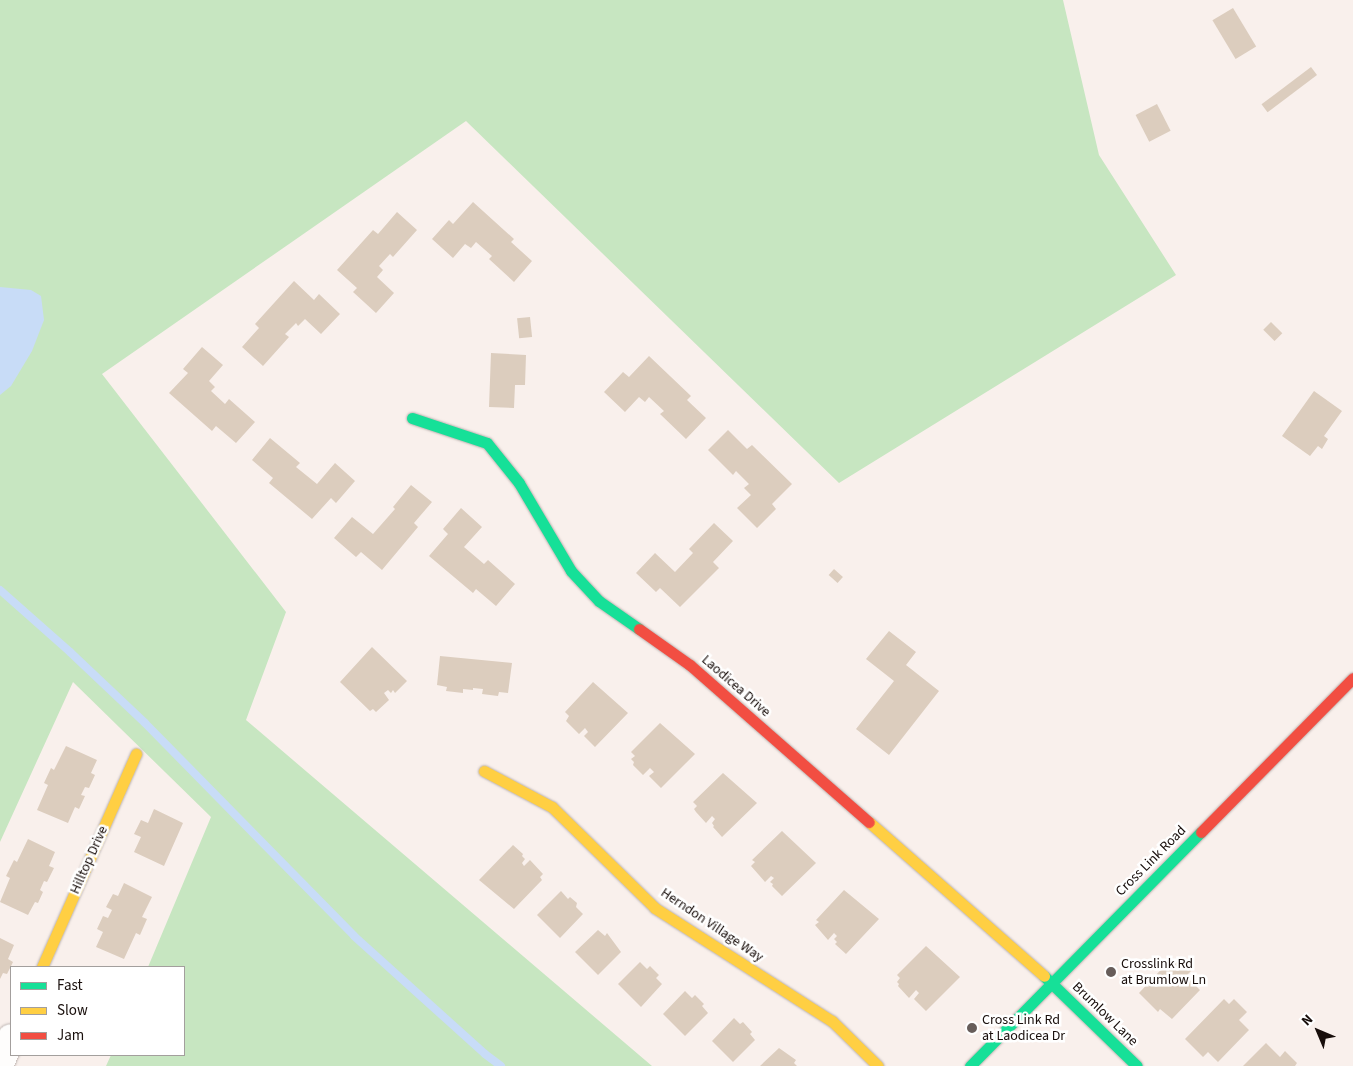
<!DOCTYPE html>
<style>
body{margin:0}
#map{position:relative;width:1353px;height:1066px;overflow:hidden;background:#f9f0ec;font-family:"Source Sans 3",sans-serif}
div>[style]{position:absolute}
.green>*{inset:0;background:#c7e6c1}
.water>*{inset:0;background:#c8dcf7}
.stream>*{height:8px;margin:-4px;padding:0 4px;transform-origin:4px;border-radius:4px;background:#c8dcf7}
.building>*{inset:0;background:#dccdbe;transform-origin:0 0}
.roads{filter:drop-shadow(0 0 1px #bdb4b1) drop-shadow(0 0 1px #bdb4b1)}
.street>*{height:28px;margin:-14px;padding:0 14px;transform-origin:14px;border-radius:14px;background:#fefdfc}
.fast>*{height:11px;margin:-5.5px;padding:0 5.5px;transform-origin:5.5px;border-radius:5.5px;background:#16e098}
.slow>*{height:11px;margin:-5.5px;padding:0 5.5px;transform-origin:5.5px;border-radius:5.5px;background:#ffcf43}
.jam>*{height:11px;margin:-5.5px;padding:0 5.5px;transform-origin:5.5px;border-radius:5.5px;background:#f24e42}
.dots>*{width:14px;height:14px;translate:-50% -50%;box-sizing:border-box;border:2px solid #fff;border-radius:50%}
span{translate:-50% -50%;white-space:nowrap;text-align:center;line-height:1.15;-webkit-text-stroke:5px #fff;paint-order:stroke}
.street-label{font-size:14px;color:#180e0b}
.poi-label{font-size:14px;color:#180e0b}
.left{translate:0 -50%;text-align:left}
.legend{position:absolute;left:10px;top:966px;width:175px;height:90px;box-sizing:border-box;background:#fff;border:1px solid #a39f9d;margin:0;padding:6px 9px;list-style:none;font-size:15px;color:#180e0b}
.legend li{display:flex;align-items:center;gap:10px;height:25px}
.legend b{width:25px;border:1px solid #a39f9d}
.north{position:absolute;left:1293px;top:1006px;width:50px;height:50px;-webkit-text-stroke:4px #fff;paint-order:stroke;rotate:315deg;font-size:14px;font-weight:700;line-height:20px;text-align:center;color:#180e0b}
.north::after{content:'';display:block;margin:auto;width:18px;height:22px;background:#180e0b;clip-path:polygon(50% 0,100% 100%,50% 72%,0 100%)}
</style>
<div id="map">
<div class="green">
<div style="clip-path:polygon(0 0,1063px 0,1099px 155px,1176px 275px,839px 483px,466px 121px,102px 374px,286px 612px,246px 720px,652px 1066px,106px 1066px,111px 1055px,184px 1055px,184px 967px,148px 967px,211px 817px,73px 682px,0 842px)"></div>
</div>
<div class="water">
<div style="clip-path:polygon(0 287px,31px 290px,41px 296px,44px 320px,32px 351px,11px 386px,0 395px)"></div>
</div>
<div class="stream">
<div style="left:0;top:590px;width:94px;rotate:41.5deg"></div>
<div style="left:70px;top:652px;width:103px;rotate:43.4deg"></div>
<div style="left:145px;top:723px;width:298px;rotate:45.5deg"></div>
<div style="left:354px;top:936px;width:176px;rotate:42deg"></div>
<div style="left:485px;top:1054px;width:20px;rotate:37deg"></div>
</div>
<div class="building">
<div style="left:1233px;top:8px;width:45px;height:24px;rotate:59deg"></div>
<div style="left:1311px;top:67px;width:10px;height:62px;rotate:53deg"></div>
<div style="left:1157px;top:104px;width:30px;height:24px;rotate:63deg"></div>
<div style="clip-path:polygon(473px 202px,514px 239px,511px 242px,532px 261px,514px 282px,489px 259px,492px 256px,476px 242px,471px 248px,465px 244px,453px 258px,432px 239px,449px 220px,453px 224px)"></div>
<div style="clip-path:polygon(397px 212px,417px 230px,393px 257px,390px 254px,379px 266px,383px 270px,377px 277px,394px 293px,376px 313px,353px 292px,357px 288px,337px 270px,373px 230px,378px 234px)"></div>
<div style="clip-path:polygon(294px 281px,314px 300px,319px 294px,340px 314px,321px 334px,305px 319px,298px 326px,296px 323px,285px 334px,289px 337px,263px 366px,242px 347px,259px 328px,255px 324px)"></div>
<div style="left:530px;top:317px;width:20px;height:13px;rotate:84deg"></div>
<div style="left:1271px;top:322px;width:16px;height:11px;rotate:45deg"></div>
<div style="clip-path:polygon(202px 347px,223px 365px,209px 381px,215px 387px,211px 391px,225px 404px,229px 399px,255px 422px,236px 443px,216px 426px,212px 431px,169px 393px,188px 373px,183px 369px)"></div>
<div style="clip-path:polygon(491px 353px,526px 355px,525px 385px,515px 385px,514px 408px,489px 407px)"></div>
<div style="clip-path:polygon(649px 356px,691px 396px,687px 400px,706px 418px,686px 439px,660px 414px,664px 411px,649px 397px,645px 402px,639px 397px,625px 412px,604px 392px,623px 372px,629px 377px)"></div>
<div style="clip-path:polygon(1314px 391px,1342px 411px,1324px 436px,1328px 439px,1322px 449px,1318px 446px,1310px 456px,1282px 436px)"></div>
<div style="clip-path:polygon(728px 430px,747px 449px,752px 445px,792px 484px,772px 504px,776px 509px,757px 528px,737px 508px,751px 495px,744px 488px,749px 484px,736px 471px,733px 475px,708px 450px)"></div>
<div style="clip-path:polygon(270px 438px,300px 463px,296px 467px,317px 484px,335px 463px,355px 481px,336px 503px,331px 498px,312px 519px,269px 483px,273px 478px,252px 460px)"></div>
<div style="clip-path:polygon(411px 485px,432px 502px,414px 523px,418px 527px,382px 570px,361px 552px,356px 557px,334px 538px,352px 517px,373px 534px,395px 509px,393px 507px)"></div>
<div style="clip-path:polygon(461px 508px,482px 527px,464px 547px,484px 564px,488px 560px,515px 584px,496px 606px,476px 589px,473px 593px,429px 556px,448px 534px,443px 529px)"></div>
<div style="clip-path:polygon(714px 523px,733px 541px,713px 562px,719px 568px,680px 607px,660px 588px,656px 592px,636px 573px,655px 553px,675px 572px,693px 553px,689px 549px)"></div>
<div style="left:834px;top:569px;width:12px;height:8px;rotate:42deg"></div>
<div style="clip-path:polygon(889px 631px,916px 652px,906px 665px,939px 691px,889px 755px,856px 729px,894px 681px,866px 659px)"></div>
<div style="clip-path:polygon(372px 647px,407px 681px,395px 693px,393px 690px,391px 693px,388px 690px,384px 693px,389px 700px,376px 712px,373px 709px,370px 711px,340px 682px)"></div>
<div style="clip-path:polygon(440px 656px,512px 663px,508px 693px,499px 692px,498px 696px,482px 694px,483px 689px,473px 688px,473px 690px,463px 689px,463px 693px,446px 691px,447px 687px,437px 685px)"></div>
<div style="clip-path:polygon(593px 682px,628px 713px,595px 747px,584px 736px,588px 732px,585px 728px,579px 734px,566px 721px,569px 716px,565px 712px)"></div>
<div style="clip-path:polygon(660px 723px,695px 754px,661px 788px,649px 776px,654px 772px,650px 768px,643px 775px,633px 765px,634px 762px,631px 759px,635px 756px,631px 752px)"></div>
<div style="clip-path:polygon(66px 746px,97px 760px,91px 773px,95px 775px,89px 788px,85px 787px,81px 795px,85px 796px,79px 809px,75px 807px,68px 823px,37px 810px,48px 785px,44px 783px,51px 768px,54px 770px)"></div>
<div style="clip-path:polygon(723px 773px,757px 803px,722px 837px,713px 827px,714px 826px,712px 823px,715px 819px,712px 816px,706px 823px,696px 812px,694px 809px,697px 806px,693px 802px)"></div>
<div style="clip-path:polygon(154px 809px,183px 823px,164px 866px,134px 852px,141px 837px,134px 834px,141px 820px,148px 823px)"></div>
<div style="clip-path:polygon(782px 831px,816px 863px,782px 896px,772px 886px,773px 884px,770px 882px,774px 878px,771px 876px,765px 882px,751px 866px,755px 862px,752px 860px)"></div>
<div style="clip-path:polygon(28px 839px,55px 852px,49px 866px,54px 868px,47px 882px,44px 881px,40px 890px,43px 892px,38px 903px,35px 902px,28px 915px,0 902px,10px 878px,6px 876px,14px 860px,17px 862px)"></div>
<div style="clip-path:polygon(513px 845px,523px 854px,522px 856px,525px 859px,522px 863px,524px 866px,530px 860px,543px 874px,540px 877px,542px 880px,514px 909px,479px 880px)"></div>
<div style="clip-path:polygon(124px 883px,152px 897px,142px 917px,147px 919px,140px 935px,136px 933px,124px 959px,96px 947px,103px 932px,97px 929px,103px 916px,108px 918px,112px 910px,106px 907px,113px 894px,118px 896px)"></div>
<div style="clip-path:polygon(844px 890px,879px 919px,846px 954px,835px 944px,837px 942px,834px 939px,837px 936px,834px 933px,828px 940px,815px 925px,819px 922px,816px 920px)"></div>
<div style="clip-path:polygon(561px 891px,568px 899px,570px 897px,577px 903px,576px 907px,583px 914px,560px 938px,537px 915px)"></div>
<div style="clip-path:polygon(598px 930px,605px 936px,607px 933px,621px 952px,598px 975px,575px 952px)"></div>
<div style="clip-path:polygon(0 938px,14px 945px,8px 959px,13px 962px,7px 974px,3px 973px,0 979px)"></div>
<div style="clip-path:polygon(926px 946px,960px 977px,926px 1011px,914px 999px,919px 993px,916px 990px,909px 998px,898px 986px,899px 984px,897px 982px,900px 978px,897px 975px)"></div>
<div style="clip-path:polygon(1177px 958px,1191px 971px,1186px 976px,1200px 990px,1172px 1019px,1160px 1009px,1158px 1012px,1139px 993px,1170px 960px,1173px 963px)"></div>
<div style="clip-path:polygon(640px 962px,647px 969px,650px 966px,659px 975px,656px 978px,662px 984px,641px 1007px,618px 984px)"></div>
<div style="clip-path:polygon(685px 991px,692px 998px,695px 995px,704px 1004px,702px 1006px,708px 1013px,685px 1036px,663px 1014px)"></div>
<div style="clip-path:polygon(1224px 999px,1229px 1004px,1234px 999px,1247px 1012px,1239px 1020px,1249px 1030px,1218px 1062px,1208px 1052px,1203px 1057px,1185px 1039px)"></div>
<div style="clip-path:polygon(734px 1018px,740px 1024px,743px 1022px,752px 1032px,750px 1034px,755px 1040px,733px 1062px,712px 1041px)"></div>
<div style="clip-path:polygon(1266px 1043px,1280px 1057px,1285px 1051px,1297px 1063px,1295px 1066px,1243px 1066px)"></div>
<div style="clip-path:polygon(779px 1048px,796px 1060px,794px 1063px,797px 1066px,760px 1066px)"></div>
</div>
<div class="roads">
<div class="street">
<div style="left:0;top:1063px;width:27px;rotate:-66deg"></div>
</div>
<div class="fast">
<div style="left:412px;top:418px;width:79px;rotate:18.4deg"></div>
<div style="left:487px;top:443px;width:51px;rotate:51.3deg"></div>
<div style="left:519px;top:483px;width:102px;rotate:59.4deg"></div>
<div style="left:571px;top:571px;width:41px;rotate:47deg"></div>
<div style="left:599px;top:601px;width:49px;rotate:35deg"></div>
<div style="left:1044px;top:976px;width:129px;rotate:44.1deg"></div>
<div style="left:970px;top:1066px;width:329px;rotate:-45.4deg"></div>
</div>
<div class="slow">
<div style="left:484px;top:771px;width:77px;rotate:27.9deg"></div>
<div style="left:552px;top:807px;width:144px;rotate:44.4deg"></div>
<div style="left:655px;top:908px;width:210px;rotate:32.6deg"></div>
<div style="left:832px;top:1021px;width:64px;rotate:44.4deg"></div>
<div style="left:869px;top:822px;width:233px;rotate:41.3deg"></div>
<div style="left:42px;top:967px;width:233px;rotate:-66.2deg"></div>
</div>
<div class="jam">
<div style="left:639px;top:629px;width:62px;rotate:35.2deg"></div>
<div style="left:690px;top:665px;width:238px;rotate:41.3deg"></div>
<div style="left:1201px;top:832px;width:216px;rotate:-45.4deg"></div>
</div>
</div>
<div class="dots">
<div style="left:1111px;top:972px;background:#675d5a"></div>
<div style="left:972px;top:1028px;background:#675d5a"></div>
</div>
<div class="street-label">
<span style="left:736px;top:686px;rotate:41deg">Laodicea Drive</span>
<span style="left:89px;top:860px;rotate:-66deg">Hilltop Drive</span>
<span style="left:1151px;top:861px;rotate:-45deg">Cross Link Road</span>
<span style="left:712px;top:925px;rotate:34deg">Herndon Village Way</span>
<span style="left:1105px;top:1014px;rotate:44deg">Brumlow Lane</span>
</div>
<div class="poi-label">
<span class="left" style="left:1121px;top:972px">Crosslink Rd<br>at Brumlow Ln</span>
<span class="left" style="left:982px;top:1028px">Cross Link Rd<br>at Laodicea Dr</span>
</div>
<ul class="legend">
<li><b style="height:6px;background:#16e098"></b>Fast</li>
<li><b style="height:6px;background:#ffcf43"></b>Slow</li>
<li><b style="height:6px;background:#f24e42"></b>Jam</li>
</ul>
<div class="north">N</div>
</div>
